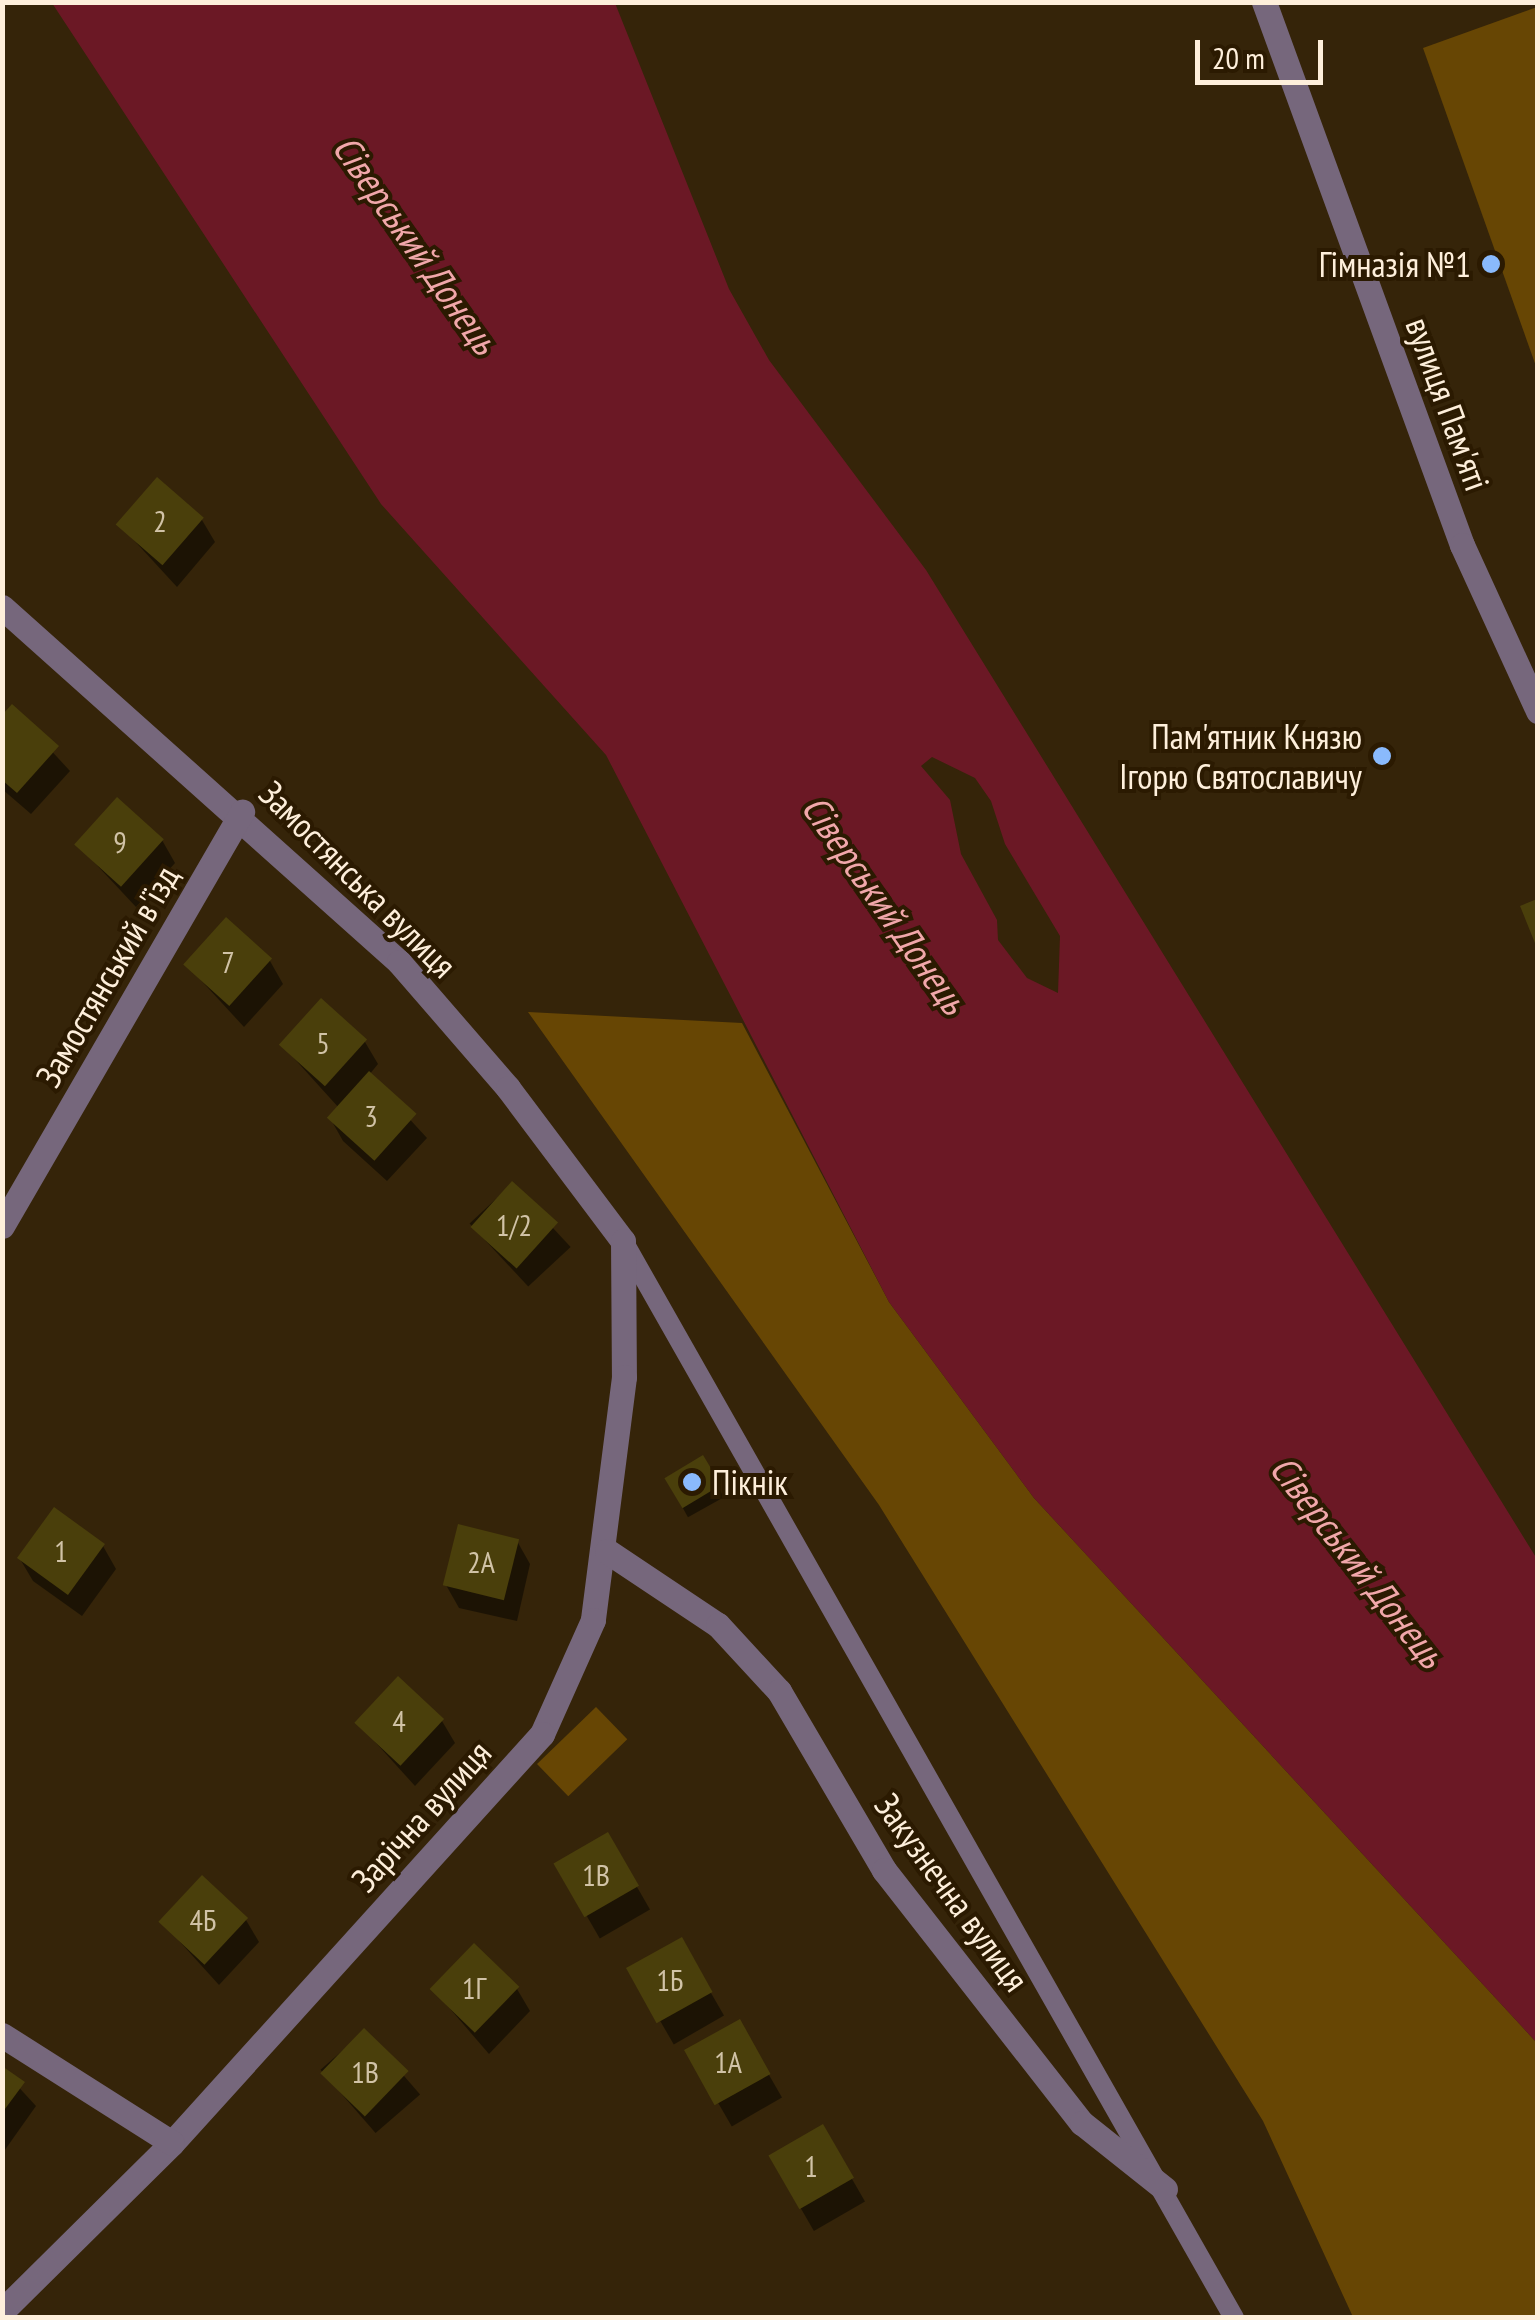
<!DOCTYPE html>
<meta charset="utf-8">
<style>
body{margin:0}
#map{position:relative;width:1540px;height:2320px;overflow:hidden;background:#352409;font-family:"PT Sans Narrow",sans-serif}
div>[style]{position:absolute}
.green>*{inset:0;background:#674604;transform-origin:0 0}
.water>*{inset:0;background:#6b1825}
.shadow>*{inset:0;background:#0007;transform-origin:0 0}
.building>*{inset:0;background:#4a3f0b;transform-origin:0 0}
.service>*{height:20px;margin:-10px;padding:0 10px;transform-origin:10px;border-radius:10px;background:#76677c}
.minor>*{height:25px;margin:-12.5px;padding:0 12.5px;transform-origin:12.5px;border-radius:12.5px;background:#76677c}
.tertiary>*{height:25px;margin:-12.5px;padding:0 12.5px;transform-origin:12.5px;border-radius:12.5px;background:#76677c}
.dots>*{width:28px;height:28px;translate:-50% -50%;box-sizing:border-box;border:5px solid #2b1a01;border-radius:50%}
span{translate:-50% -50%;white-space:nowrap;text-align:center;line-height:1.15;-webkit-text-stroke:8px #2b1a01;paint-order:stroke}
.number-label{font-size:30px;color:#d1c3a7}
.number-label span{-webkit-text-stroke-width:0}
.poi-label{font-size:35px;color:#feefdb}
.right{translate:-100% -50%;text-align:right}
.left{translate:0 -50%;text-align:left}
.street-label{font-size:35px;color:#feefdb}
.water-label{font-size:38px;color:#f1a7aa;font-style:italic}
.frame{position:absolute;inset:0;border:5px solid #feefdb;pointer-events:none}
.scale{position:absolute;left:1195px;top:40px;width:128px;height:45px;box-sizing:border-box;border:5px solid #feefdb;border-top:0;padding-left:12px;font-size:30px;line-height:35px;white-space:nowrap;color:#feefdb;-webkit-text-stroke:8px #2b1a01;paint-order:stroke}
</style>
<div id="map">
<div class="green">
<div style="clip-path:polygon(1537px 7px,1538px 7px,1537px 369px,1423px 48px)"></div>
<div style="clip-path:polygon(528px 1012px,742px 1023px,889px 1302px,1034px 1498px,1537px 2043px,1537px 2317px,1353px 2317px,1263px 2121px,879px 1505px)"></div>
<div style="left:596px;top:1707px;width:45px;height:82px;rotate:46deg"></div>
</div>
<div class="water">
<div style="clip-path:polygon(evenodd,52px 3px,615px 3px,729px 289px,769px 360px,926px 570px,1537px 1559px,1537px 2043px,1034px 1498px,889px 1302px,606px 755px,381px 504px,52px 3px,932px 757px,975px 778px,991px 801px,1005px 844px,1060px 936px,1058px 993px,1027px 978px,998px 940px,997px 920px,961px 854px,950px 800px,921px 766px,932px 757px)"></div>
</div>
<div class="shadow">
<div style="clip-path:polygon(202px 520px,215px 542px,177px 587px,119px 524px)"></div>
<div style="clip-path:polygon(12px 708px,70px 771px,31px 814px,2px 789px,2px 719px)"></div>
<div style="clip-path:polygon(162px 840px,175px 863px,136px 907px,78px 845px)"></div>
<div style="clip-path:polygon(270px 961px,283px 984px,244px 1027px,186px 964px)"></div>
<div style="clip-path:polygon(365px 1042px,378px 1064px,369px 1075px,427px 1138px,387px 1181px,343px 1141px,330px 1118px,339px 1108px,282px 1045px)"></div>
<div style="left:512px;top:1184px;width:86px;height:58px;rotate:47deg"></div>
<div style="left:702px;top:1458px;width:45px;height:41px;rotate:61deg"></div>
<div style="clip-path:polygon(517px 1541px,530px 1564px,517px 1621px,459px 1608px,446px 1585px)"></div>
<div style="clip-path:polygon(103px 1546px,116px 1569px,82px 1616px,33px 1581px,20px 1559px)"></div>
<div style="clip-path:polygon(442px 1721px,455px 1743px,415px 1786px,358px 1723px)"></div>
<div style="left:607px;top:1835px;width:86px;height:58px;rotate:60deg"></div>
<div style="clip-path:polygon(246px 1920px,259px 1942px,219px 1985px,162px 1922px)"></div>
<div style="left:681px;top:1941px;width:86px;height:58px;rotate:60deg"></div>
<div style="clip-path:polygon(433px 1989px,517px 1989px,530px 2011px,489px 2054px)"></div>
<div style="left:739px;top:2023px;width:86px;height:58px;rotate:60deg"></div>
<div style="left:365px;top:2031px;width:84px;height:59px;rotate:49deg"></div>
<div style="clip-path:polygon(2px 2069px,36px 2106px,2px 2154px)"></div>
<div style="left:822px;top:2127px;width:86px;height:59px;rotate:60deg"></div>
</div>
<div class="building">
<div style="left:157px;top:477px;width:62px;height:63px;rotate:41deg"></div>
<div style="clip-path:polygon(12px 704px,59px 746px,17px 793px,2px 780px,2px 715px)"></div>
<div style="left:117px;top:797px;width:63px;height:64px;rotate:42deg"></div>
<div style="clip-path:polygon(1537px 899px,1537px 948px,1520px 906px)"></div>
<div style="left:226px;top:917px;width:62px;height:64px;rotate:42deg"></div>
<div style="left:321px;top:998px;width:62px;height:63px;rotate:42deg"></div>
<div style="left:369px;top:1071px;width:64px;height:63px;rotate:42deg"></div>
<div style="left:512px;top:1181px;width:62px;height:62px;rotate:42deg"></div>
<div style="left:703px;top:1455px;width:35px;height:45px;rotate:59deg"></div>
<div style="left:54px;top:1507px;width:63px;height:63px;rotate:36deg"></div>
<div style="left:458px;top:1524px;width:63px;height:63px;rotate:14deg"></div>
<div style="left:398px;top:1676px;width:63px;height:64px;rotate:43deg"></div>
<div style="left:608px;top:1832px;width:62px;height:63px;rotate:60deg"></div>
<div style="left:202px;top:1875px;width:63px;height:64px;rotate:43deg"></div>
<div style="left:682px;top:1937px;width:63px;height:64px;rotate:61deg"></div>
<div style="left:474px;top:1943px;width:63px;height:64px;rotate:44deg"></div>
<div style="left:740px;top:2019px;width:63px;height:64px;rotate:61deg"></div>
<div style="left:364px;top:2028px;width:62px;height:63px;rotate:44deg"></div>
<div style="clip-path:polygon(2px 2066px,25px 2082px,2px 2113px)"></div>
<div style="left:823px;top:2124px;width:62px;height:63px;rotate:60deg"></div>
</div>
<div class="service">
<div style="left:623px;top:1241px;width:1238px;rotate:60.43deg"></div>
</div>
<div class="minor">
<div style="left:2px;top:607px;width:533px;rotate:41.8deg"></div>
<div style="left:399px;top:962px;width:167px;rotate:49.1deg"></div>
<div style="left:508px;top:1088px;width:191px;rotate:53.1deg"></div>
<div style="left:623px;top:1241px;width:136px;rotate:89.6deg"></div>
<div style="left:624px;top:1377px;width:245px;rotate:97.3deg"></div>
<div style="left:593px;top:1620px;width:125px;rotate:114.1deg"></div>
<div style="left:542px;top:1734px;width:552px;rotate:132.13deg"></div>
<div style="left:172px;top:2143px;width:239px;rotate:135.3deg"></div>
<div style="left:2px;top:1226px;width:479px;rotate:-59.9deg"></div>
<div style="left:607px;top:1551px;width:133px;rotate:33.7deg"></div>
<div style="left:718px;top:1625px;width:90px;rotate:47.3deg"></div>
<div style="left:779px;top:1691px;width:208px;rotate:59.6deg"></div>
<div style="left:884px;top:1870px;width:321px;rotate:52deg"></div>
<div style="left:1082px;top:2123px;width:106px;rotate:38.5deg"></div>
<div style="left:2px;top:2035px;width:201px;rotate:32.4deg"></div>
</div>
<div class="tertiary">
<div style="left:1264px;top:2px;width:578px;rotate:69.97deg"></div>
<div style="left:1462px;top:545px;width:183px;rotate:65.4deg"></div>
</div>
<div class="dots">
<div style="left:1491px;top:264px;background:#8abafc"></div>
<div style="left:1382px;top:756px;background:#8abafc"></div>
<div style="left:692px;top:1482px;background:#8abafc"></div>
</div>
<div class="number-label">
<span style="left:160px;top:521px">2</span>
<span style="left:120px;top:842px">9</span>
<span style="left:228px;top:962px">7</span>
<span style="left:323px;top:1043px">5</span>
<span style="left:371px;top:1116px">3</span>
<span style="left:514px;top:1225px">1/2</span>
<span style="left:61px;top:1551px">1</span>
<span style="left:481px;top:1562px">2А</span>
<span style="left:399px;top:1721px">4</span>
<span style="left:596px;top:1875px">1В</span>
<span style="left:203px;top:1920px">4Б</span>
<span style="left:670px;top:1980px">1Б</span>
<span style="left:474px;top:1988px">1Г</span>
<span style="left:728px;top:2062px">1А</span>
<span style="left:365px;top:2072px">1В</span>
<span style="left:811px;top:2166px">1</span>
</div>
<div class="poi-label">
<span class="right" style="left:1471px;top:264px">Гімназія №1</span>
<span class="right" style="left:1362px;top:756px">Пам'ятник Князю<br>Ігорю Святославичу</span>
<span class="left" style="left:712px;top:1482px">Пікнік</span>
</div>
<div class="street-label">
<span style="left:1448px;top:404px;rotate:70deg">вулиця Пам'яті</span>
<span style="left:358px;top:879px;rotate:45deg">Замостянська вулиця</span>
<span style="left:107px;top:976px;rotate:-60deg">Замостянський в'їзд</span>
<span style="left:421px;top:1816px;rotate:-48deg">Зарічна вулиця</span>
<span style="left:952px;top:1892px;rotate:54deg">Закузнечна вулиця</span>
</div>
<div class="water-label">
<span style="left:416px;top:244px;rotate:55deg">Сіверський Донець</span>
<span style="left:885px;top:904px;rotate:55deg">Сіверський Донець</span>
<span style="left:1358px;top:1561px;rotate:52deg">Сіверський Донець</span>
</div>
<div class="frame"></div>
<div class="scale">20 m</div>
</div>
